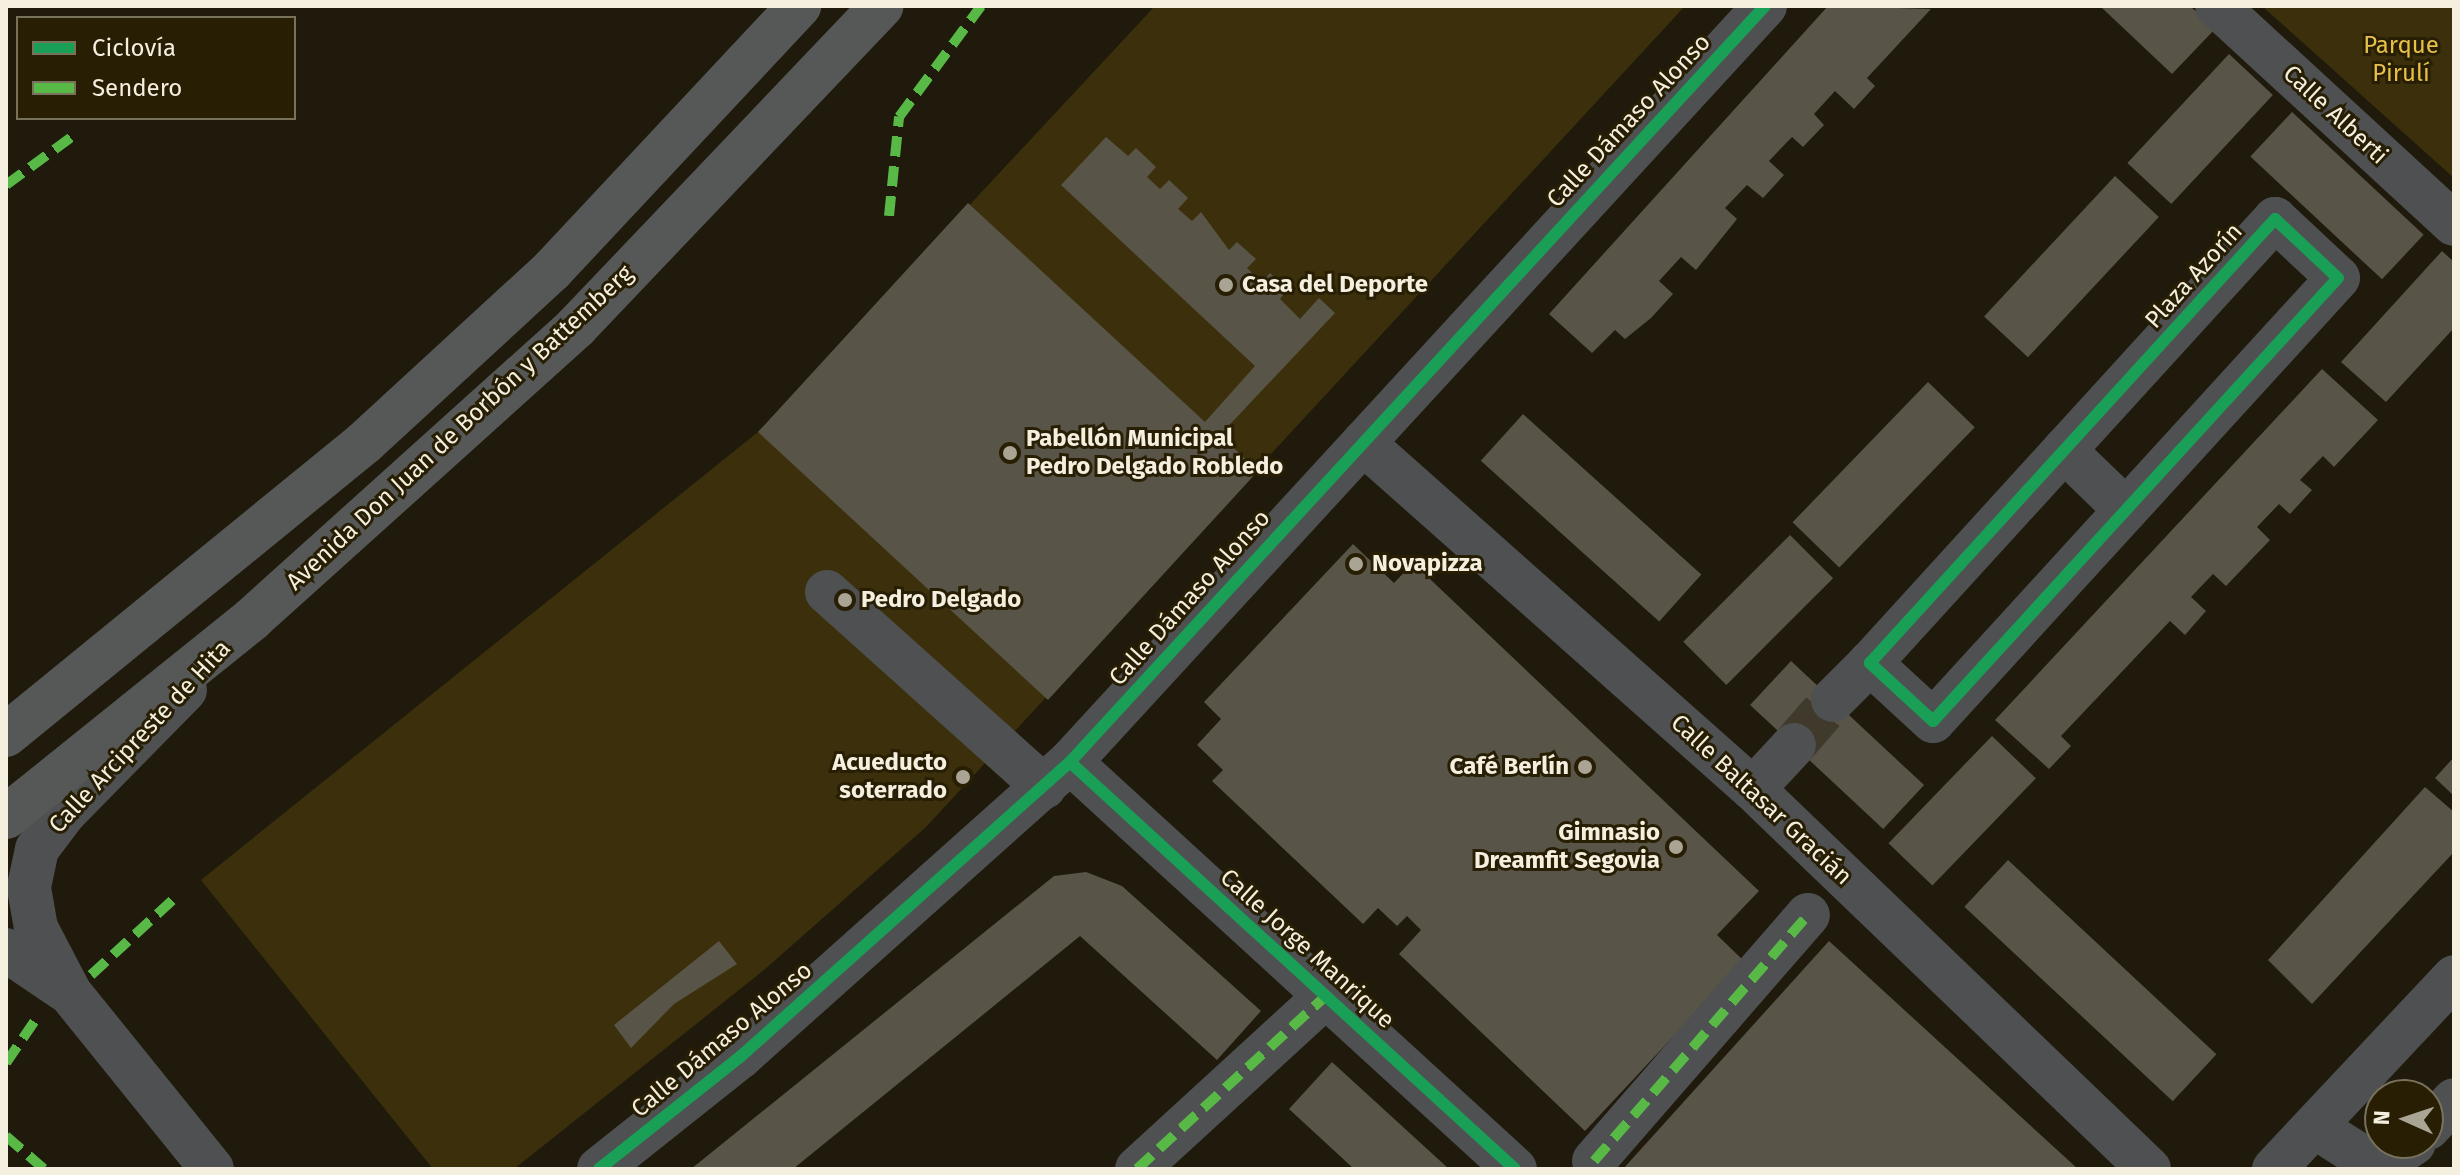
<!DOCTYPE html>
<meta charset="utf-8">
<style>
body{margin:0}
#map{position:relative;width:2460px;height:1175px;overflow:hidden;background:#1f1a0b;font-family:"Fira Sans",sans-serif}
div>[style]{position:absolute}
.green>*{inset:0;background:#3c300c}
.building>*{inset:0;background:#585447;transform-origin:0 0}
.minor-tunnel>*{height:44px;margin-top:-22px;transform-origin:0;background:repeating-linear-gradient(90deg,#3f3a2b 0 44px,transparent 0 66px)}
.minor>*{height:44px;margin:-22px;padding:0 22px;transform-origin:22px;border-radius:22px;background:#4e5051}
.major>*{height:44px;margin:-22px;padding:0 22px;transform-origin:22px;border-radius:22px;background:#565858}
.quiet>*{height:10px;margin-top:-5px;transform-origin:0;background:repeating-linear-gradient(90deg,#58b947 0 20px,transparent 0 30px)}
.cycleway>*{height:12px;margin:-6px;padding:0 6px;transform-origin:6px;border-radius:6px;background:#1a9f57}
.dots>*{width:22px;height:22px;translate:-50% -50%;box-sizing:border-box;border:4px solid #271e03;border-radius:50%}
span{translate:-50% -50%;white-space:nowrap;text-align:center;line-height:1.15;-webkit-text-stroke:6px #271e03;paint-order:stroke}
.park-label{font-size:24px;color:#e7c049}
.street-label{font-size:24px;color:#f5efdf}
.poi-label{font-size:24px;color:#f5efdf;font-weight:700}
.left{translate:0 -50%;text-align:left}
.right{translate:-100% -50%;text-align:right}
.frame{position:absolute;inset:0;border:8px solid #f5efdf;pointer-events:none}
.legend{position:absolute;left:16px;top:16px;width:280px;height:104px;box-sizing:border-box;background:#271e03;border:2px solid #79725b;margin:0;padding:10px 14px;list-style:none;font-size:24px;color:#f5efdf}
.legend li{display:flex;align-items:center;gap:16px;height:40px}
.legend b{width:40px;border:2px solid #79725b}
.north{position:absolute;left:2364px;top:1079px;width:80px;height:80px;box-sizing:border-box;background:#271e03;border:2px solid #79725b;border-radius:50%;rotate:273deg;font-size:22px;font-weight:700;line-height:32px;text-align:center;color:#f5efdf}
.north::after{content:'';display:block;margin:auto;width:28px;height:36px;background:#aaa495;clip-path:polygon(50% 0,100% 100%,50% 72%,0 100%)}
</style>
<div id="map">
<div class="green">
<div style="clip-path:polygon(1155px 6px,1685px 6px,926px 827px,764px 970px,514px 1169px,433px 1169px,201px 880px,758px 432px)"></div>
<div style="clip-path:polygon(2262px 6px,2454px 6px,2454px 178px)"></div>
</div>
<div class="building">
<div style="clip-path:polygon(1828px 6px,1931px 9px,1867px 78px,1875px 86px,1854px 109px,1835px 91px,1814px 114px,1824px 125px,1803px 147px,1792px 137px,1769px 161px,1784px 175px,1763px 198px,1747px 185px,1725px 208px,1737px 219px,1696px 270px,1681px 257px,1659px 281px,1673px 294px,1651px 318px,1625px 339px,1615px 330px,1592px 353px,1549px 314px)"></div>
<div style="clip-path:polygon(2100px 6px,2190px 6px,2215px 29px,2172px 74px)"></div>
<div style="left:2229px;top:54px;width:60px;height:149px;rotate:43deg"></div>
<div style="left:2292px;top:112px;width:180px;height:61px;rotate:43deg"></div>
<div style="clip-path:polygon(1106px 137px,1128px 156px,1136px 148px,1156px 167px,1147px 177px,1160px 189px,1169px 180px,1188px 198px,1178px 209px,1192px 221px,1201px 212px,1229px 250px,1237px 242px,1256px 259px,1247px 268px,1262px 282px,1270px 273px,1288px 289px,1280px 299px,1300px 319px,1319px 298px,1335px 313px,1220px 435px,1258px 471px,1048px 700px,758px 432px,968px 203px,1205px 422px,1255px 366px,1061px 185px)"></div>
<div style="left:2115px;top:176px;width:60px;height:192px;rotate:43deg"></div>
<div style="clip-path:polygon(2442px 251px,2454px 262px,2454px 328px,2386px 402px,2341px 362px)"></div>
<div style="clip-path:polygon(2322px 369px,2378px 420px,2334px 467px,2323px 456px,2300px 480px,2312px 490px,2290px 514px,2279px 504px,2257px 527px,2270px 540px,2226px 586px,2213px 574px,2191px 597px,2206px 611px,2185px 635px,2170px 621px,2061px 736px,2071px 746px,2049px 769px,1995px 720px)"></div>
<div style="left:1928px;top:382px;width:65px;height:195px;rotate:44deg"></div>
<div style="left:1523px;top:414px;width:240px;height:63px;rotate:42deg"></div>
<div style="left:1790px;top:535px;width:61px;height:151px;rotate:45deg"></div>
<div style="clip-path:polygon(1353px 544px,1394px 583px,1413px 563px,1759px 891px,1717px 935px,1744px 961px,1585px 1131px,1399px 954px,1421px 930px,1407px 916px,1397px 926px,1378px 908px,1363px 924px,1212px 781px,1223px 770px,1197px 745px,1221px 719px,1204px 702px)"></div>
<div style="left:1791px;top:661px;width:182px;height:60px;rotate:43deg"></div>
<div style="left:1992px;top:736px;width:61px;height:149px;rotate:44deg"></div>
<div style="clip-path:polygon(2454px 757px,2454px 796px,2435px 778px)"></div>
<div style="clip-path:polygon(2425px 787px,2454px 812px,2454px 852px,2312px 1004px,2268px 960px)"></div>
<div style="left:2008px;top:860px;width:285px;height:64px;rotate:43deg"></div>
<div style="clip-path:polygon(1086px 872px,1122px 886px,1261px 1011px,1217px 1060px,1080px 936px,793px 1169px,691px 1169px,1054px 876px)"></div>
<div style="clip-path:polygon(719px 941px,737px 964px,674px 1004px,631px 1048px,614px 1025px)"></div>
<div style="clip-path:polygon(1829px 941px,2078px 1169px,1623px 1169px)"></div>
<div style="clip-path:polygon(1332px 1062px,1449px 1169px,1354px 1169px,1289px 1109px)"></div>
</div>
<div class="minor-tunnel">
<div style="left:1794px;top:745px;width:60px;rotate:-49.1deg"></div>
</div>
<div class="minor">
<div style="left:2217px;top:6px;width:322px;rotate:42.6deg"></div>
<div style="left:2275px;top:219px;width:86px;rotate:43.1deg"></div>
<div style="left:2338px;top:278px;width:600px;rotate:132.43deg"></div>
<div style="left:1933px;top:721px;width:86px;rotate:-137.4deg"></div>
<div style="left:1870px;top:663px;width:601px;rotate:-47.63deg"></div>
<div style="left:1363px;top:443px;width:521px;rotate:41.58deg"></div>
<div style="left:1753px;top:789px;width:549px;rotate:43.82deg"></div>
<div style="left:2064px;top:450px;width:86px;rotate:44.1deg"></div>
<div style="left:827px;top:592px;width:292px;rotate:41.9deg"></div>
<div style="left:185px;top:690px;width:171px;rotate:134.5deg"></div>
<div style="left:65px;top:812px;width:46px;rotate:127.1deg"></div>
<div style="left:37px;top:849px;width:40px;rotate:102deg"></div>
<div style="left:29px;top:888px;width:41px;rotate:80.1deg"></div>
<div style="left:36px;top:928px;width:73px;rotate:62.4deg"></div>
<div style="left:70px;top:993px;width:226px;rotate:51.1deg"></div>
<div style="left:1833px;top:700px;width:52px;rotate:-45deg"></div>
<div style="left:1070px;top:762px;width:603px;rotate:42.45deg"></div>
<div style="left:1753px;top:789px;width:60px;rotate:-47deg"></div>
<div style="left:6px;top:950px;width:71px;rotate:34.1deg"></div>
<div style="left:2315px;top:1127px;width:75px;rotate:32.4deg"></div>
<div style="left:2378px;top:1167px;width:43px;rotate:-33.7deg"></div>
<div style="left:2428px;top:1128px;width:38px;rotate:-47deg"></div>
<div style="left:1594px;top:1161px;width:326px;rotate:-49deg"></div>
<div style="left:599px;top:1169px;width:180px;rotate:-38.5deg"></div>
<div style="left:740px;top:1057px;width:443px;rotate:-41.8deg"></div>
<div style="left:1070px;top:762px;width:1027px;rotate:-47.41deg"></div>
<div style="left:1137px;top:1169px;width:256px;rotate:-42.5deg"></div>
<div style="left:2274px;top:1169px;width:263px;rotate:-46.8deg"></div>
</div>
<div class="major">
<div style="left:6px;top:735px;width:462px;rotate:-39.2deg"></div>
<div style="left:364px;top:443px;width:255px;rotate:-42.6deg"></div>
<div style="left:552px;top:270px;width:362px;rotate:-46.9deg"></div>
<div style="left:6px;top:817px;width:316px;rotate:-38.8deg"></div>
<div style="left:252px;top:619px;width:436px;rotate:-42deg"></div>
<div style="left:576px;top:327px;width:443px;rotate:-46.4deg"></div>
</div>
<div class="quiet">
<div style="left:6px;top:185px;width:88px;rotate:-36.2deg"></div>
<div style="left:889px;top:216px;width:100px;rotate:-84.2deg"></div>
<div style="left:899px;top:117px;width:138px;rotate:-53.5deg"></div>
<div style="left:91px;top:975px;width:117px;rotate:-42.6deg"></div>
<div style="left:6px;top:1063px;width:53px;rotate:-55.7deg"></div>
<div style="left:6px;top:1136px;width:50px;rotate:41deg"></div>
<div style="left:1594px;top:1161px;width:326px;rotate:-49deg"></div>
<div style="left:1137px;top:1169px;width:256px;rotate:-42.5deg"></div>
</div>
<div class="cycleway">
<div style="left:2275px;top:219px;width:86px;rotate:43.1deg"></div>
<div style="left:2338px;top:278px;width:600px;rotate:132.43deg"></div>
<div style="left:1933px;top:721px;width:86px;rotate:-137.4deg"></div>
<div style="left:1870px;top:663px;width:601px;rotate:-47.63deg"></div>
<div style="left:1070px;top:762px;width:603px;rotate:42.45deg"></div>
<div style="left:599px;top:1169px;width:180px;rotate:-38.5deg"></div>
<div style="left:740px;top:1057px;width:443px;rotate:-41.8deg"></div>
<div style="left:1070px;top:762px;width:1027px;rotate:-47.41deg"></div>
</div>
<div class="dots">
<div style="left:1226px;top:285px;background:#aaa495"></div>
<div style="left:1010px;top:453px;background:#aaa495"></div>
<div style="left:1356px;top:564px;background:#aaa495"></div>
<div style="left:845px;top:600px;background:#aaa495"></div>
<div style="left:1585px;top:767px;background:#aaa495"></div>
<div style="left:963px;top:777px;background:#aaa495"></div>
<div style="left:1676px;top:847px;background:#aaa495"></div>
</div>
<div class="park-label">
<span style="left:2401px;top:60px">Parque<br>Pirulí</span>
</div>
<div class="street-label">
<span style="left:2335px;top:115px;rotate:43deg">Calle Alberti</span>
<span style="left:1629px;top:121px;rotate:-47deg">Calle Dámaso Alonso</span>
<span style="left:2194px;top:276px;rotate:-48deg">Plaza Azorín</span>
<span style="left:460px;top:428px;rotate:-43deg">Avenida Don Juan de Borbón y Battemberg</span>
<span style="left:1190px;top:598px;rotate:-48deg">Calle Dámaso Alonso</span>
<span style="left:140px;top:737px;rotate:-47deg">Calle Arcipreste de Hita</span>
<span style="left:1761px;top:800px;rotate:43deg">Calle Baltasar Gracián</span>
<span style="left:1307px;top:949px;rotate:42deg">Calle Jorge Manrique</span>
<span style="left:722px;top:1040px;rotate:-40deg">Calle Dámaso Alonso</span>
</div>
<div class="poi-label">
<span class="left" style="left:1242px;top:285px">Casa del Deporte</span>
<span class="left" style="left:1026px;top:453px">Pabellón Municipal<br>Pedro Delgado Robledo</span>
<span class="left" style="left:1372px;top:564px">Novapizza</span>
<span class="left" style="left:861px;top:600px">Pedro Delgado</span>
<span class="right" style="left:947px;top:777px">Acueducto<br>soterrado</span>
<span class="right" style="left:1569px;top:767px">Café Berlín</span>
<span class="right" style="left:1660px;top:847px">Gimnasio<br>Dreamfit Segovia</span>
</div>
<div class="frame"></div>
<ul class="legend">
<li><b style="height:10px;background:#1a9f57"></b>Ciclovía</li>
<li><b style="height:10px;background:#58b947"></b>Sendero</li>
</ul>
<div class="north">N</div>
</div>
